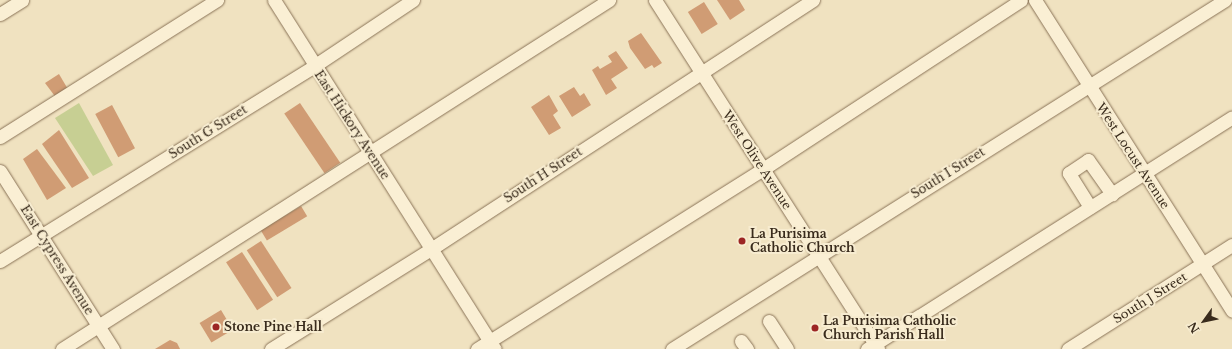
<!DOCTYPE html>
<style>
body{margin:0}
#map{position:relative;width:1232px;height:349px;overflow:hidden;background:#f0e2c0;font-family:"Libre Baskerville",serif}
div>[style]{position:absolute}
.green>*{inset:0;background:#c7cf93}
.building>*{inset:0;background:#d09c74;transform-origin:0 0}
.roads{filter:drop-shadow(0 0 1px #8a7357) drop-shadow(0 0 1px #8a7357)}
.minor>*{height:13px;margin:-6.5px;padding:0 6.5px;transform-origin:6.5px;border-radius:6.5px;background:#faefd4}
.dots>*{width:11px;height:11px;translate:-50% -50%;box-sizing:border-box;border:2px solid #f7ecd0;border-radius:50%}
span{translate:-50% -50%;white-space:nowrap;text-align:center;line-height:1.15;-webkit-text-stroke:4px #f7ecd0;paint-order:stroke}
.street-label{font-size:12px;color:#392b1c}
.poi-label{font-size:12px;color:#392b1c;font-weight:700}
.left{translate:0 -50%;text-align:left}
.north{position:absolute;left:1184px;top:301px;width:40px;height:40px;-webkit-text-stroke:3px #f7ecd0;paint-order:stroke;rotate:237deg;font-size:11px;font-weight:700;line-height:16px;text-align:center;color:#392b1c}
.north::after{content:'';display:block;margin:auto;width:14px;height:18px;background:#392b1c;clip-path:polygon(50% 0,100% 100%,50% 72%,0 100%)}
</style>
<div id="map">
<div class="green">
<div style="clip-path:polygon(79px 103px,113px 165px,93px 176px,55px 118px)"></div>
</div>
<div class="building">
<div style="clip-path:polygon(717px 0,739px 0,745px 10px,730px 20px)"></div>
<div style="left:704px;top:2px;width:26px;height:19px;rotate:58deg"></div>
<div style="clip-path:polygon(641px 33px,662px 63px,654px 68px,652px 65px,645px 69px,630px 48px,628px 41px)"></div>
<div style="clip-path:polygon(616px 51px,628px 68px,611px 79px,617px 88px,606px 95px,592px 70px,598px 66px,600px 69px,612px 62px,608px 56px)"></div>
<div style="clip-path:polygon(59px 74px,69px 91px,57px 99px,45px 83px)"></div>
<div style="clip-path:polygon(574px 87px,580px 96px,584px 93px,591px 105px,572px 117px,559px 96px)"></div>
<div style="clip-path:polygon(549px 95px,558px 111px,553px 115px,561px 128px,549px 135px,531px 107px)"></div>
<div style="left:300px;top:103px;width:72px;height:19px;rotate:56deg"></div>
<div style="left:112px;top:105px;width:49px;height:19px;rotate:62deg"></div>
<div style="clip-path:polygon(59px 130px,89px 178px,72px 188px,42px 144px)"></div>
<div style="clip-path:polygon(37px 149px,66px 188px,47px 200px,23px 159px)"></div>
<div style="left:301px;top:206px;width:12px;height:47px;rotate:59deg"></div>
<div style="left:261px;top:241px;width:56px;height:17px;rotate:57deg"></div>
<div style="left:242px;top:252px;width:57px;height:19px;rotate:57deg"></div>
<div style="left:221px;top:310px;width:23px;height:25px;rotate:59deg"></div>
<div style="clip-path:polygon(170px 340px,177px 343px,180px 349px,155px 349px)"></div>
</div>
<div class="roads">
<div class="minor">
<div style="left:274px;top:0;width:413px;rotate:57.7deg"></div>
<div style="left:655px;top:0;width:414px;rotate:57.4deg"></div>
<div style="left:1035px;top:0;width:368px;rotate:57.6deg"></div>
<div style="left:0;top:14px;width:26px;rotate:-32deg"></div>
<div style="left:0;top:137px;width:257px;rotate:-32.3deg"></div>
<div style="left:0;top:171px;width:211px;rotate:57.6deg"></div>
<div style="left:1090px;top:207px;width:40px;rotate:-122deg"></div>
<div style="left:1069px;top:173px;width:23px;rotate:-34deg"></div>
<div style="left:1088px;top:160px;width:42px;rotate:54.8deg"></div>
<div style="left:0;top:261px;width:370px;rotate:-31.8deg"></div>
<div style="left:314px;top:66px;width:119px;rotate:-33.7deg"></div>
<div style="left:769px;top:321px;width:33px;rotate:57deg"></div>
<div style="left:741px;top:341px;width:10px;rotate:53deg"></div>
<div style="left:62px;top:349px;width:649px;rotate:-32.54deg"></div>
<div style="left:271px;top:349px;width:189px;rotate:-32deg"></div>
<div style="left:431px;top:249px;width:456px;rotate:-33.1deg"></div>
<div style="left:477px;top:349px;width:338px;rotate:-32.2deg"></div>
<div style="left:763px;top:169px;width:308px;rotate:-33.2deg"></div>
<div style="left:672px;top:349px;width:654px;rotate:-32.26deg"></div>
<div style="left:867px;top:349px;width:432px;rotate:-32.4deg"></div>
<div style="left:1068px;top:349px;width:194px;rotate:-32.4deg"></div>
</div>
</div>
<div class="dots">
<div style="left:742px;top:241px;background:#9c2524"></div>
<div style="left:216px;top:327px;background:#9c2524"></div>
<div style="left:815px;top:328px;background:#9c2524"></div>
</div>
<div class="street-label">
<span style="left:352px;top:125px;rotate:57deg">East Hickory Avenue</span>
<span style="left:208px;top:132px;rotate:-32deg">South G Street</span>
<span style="left:1133px;top:156px;rotate:57deg">West Locust Avenue</span>
<span style="left:757px;top:160px;rotate:57deg">West Olive Avenue</span>
<span style="left:948px;top:173px;rotate:-32deg">South I Street</span>
<span style="left:543px;top:175px;rotate:-33deg">South H Street</span>
<span style="left:57px;top:260px;rotate:58deg">East Cypress Avenue</span>
<span style="left:1150px;top:298px;rotate:-32deg">South J Street</span>
</div>
<div class="poi-label">
<span class="left" style="left:750px;top:241px">La Purisima<br>Catholic Church</span>
<span class="left" style="left:823px;top:328px">La Purisima Catholic<br>Church Parish Hall</span>
<span class="left" style="left:224px;top:327px">Stone Pine Hall</span>
</div>
<div class="north">N</div>
</div>
